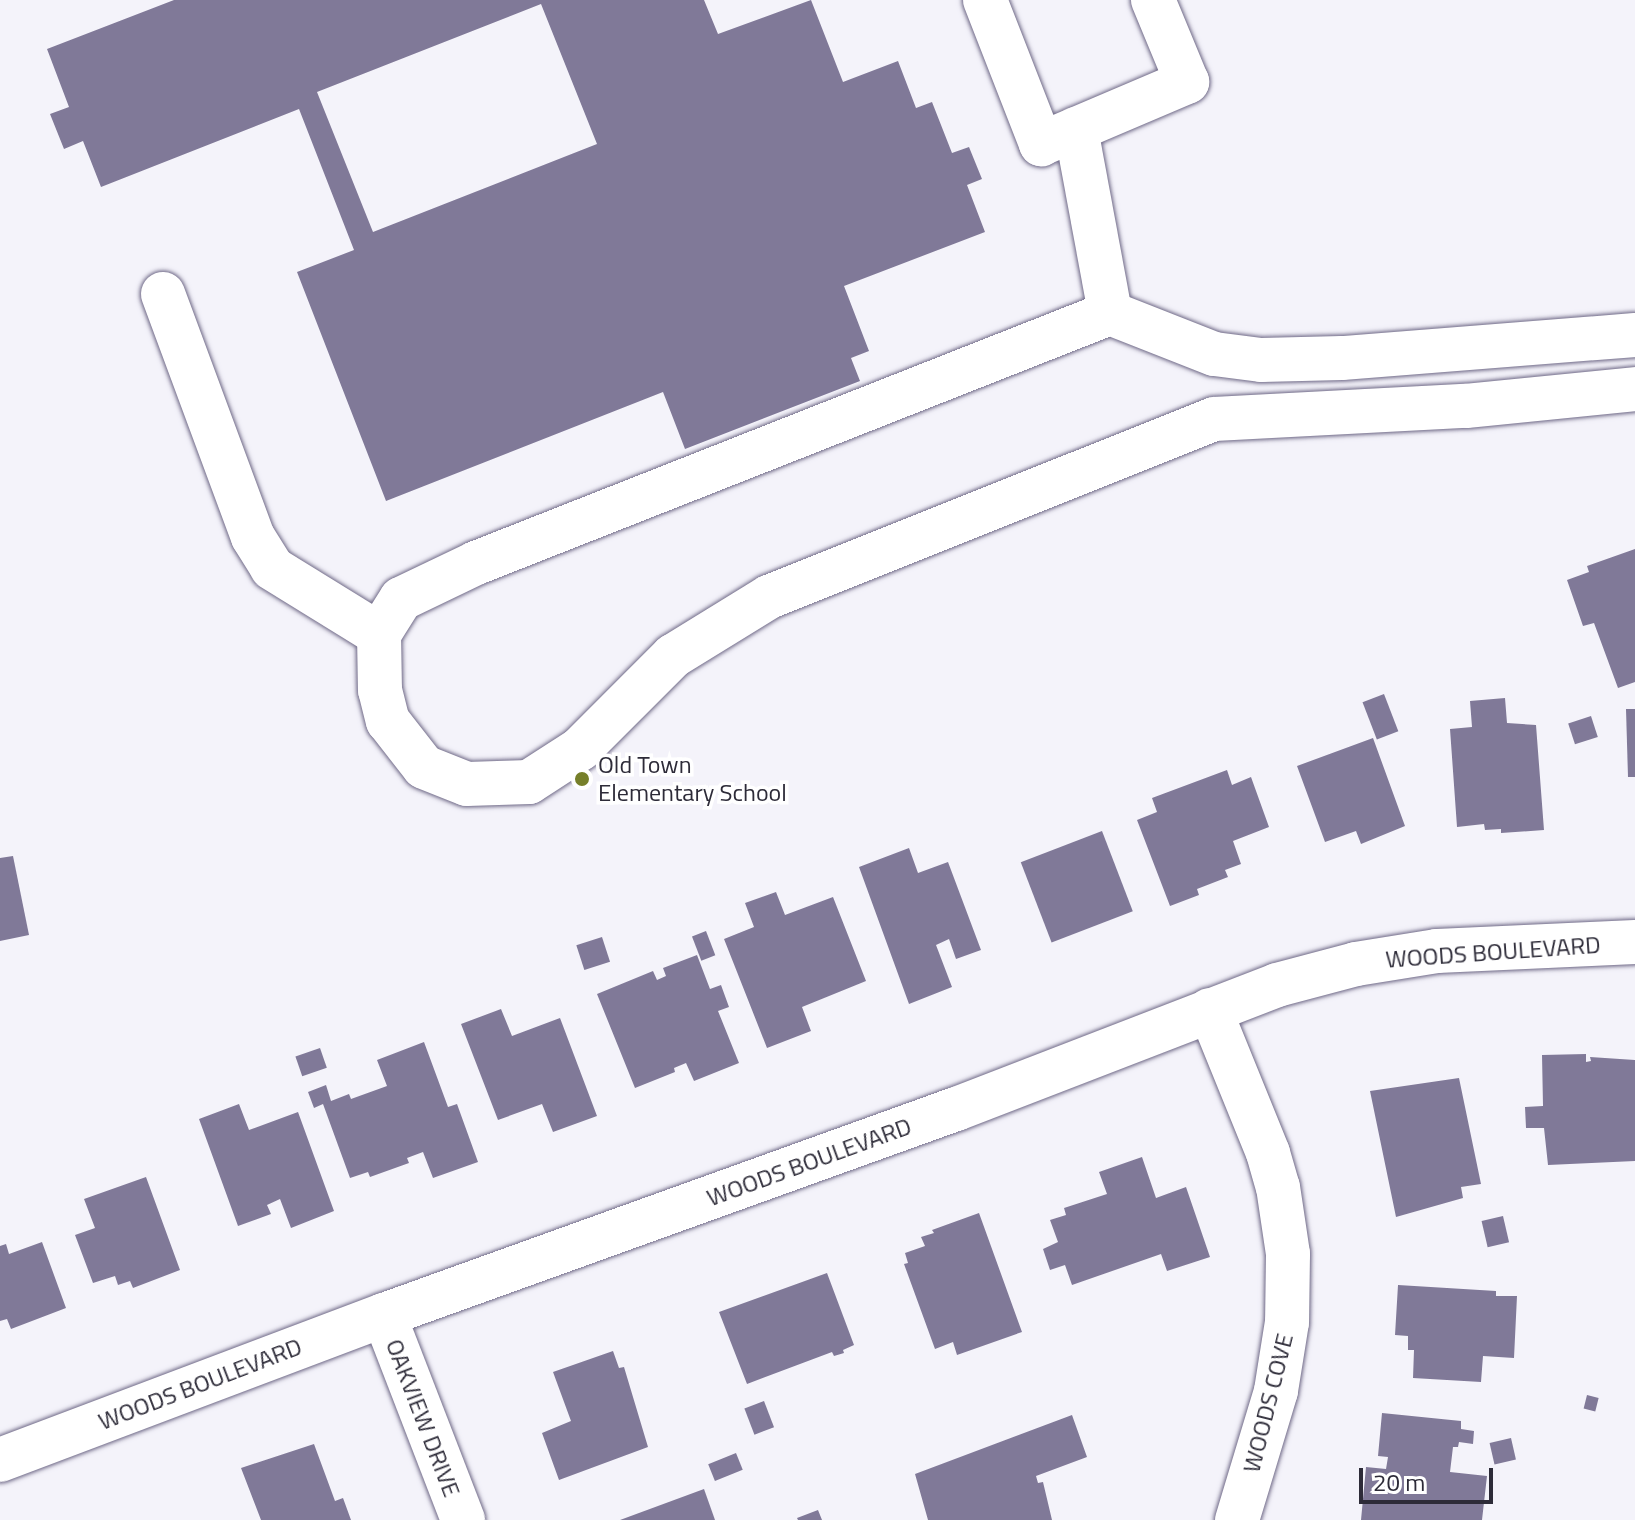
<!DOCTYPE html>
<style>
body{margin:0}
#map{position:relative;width:1635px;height:1520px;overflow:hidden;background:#f4f3fa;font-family:"Titillium Web",sans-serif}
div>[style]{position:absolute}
.building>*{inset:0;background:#807998;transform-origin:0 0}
.roads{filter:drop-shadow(0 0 2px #6f6987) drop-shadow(0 0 2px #6f6987)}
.minor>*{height:44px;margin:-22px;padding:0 22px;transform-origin:22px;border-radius:22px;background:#fff}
.dots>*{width:22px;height:22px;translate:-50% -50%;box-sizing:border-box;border:4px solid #fff;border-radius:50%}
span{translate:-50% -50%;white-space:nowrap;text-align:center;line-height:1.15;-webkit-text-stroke:7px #fff;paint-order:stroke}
.poi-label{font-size:24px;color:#2d2b38}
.left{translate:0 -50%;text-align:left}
.street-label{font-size:24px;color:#2d2b38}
.scale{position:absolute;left:1359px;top:1468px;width:134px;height:36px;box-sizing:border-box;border:4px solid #2d2b38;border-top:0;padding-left:10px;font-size:24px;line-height:28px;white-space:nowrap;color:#2d2b38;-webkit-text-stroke:6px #fff;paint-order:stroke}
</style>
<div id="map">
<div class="building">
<div style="clip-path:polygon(evenodd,174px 0,704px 0,718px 34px,811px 0,843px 82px,898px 61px,916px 108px,932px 102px,952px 153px,969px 147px,982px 179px,967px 185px,985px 232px,844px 286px,869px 351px,851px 358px,860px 381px,685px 449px,663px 392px,386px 501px,297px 272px,354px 250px,299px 109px,101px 187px,83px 141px,64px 149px,50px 114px,69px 107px,47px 49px,174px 0,541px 4px,597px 144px,373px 232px,317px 92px,541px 4px)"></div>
<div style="clip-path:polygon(1635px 549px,1635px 682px,1618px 688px,1594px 623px,1583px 626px,1567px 580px,1589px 572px,1587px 566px)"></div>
<div style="left:1384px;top:694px;width:40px;height:23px;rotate:69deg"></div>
<div style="clip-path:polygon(1505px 698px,1507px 723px,1536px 725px,1544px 830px,1501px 833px,1501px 829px,1485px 830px,1484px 824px,1457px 827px,1450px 729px,1472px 727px,1470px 701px)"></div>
<div style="clip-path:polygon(1626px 709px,1635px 709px,1635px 777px,1628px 777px)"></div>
<div style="left:1591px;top:716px;width:22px;height:24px;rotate:72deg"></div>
<div style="clip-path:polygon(1373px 738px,1405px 826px,1361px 844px,1356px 831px,1325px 842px,1297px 766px)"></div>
<div style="clip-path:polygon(1227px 770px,1232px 785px,1251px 777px,1269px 827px,1233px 841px,1241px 864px,1225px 870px,1228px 877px,1197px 889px,1199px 895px,1170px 906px,1137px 820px,1157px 812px,1152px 798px)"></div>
<div style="left:1102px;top:831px;width:86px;height:87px;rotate:69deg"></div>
<div style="clip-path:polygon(909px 848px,918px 873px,948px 862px,981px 950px,956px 959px,949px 939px,936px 945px,952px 987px,909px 1004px,859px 867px)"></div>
<div style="clip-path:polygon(13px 856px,29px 935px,0 941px,0 858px)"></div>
<div style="clip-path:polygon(776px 892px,785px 915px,833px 897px,866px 981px,802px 1007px,811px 1031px,767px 1048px,724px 939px,754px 927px,745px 903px)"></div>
<div style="left:706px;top:931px;width:26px;height:15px;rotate:69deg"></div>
<div style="left:602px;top:937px;width:26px;height:27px;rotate:72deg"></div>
<div style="clip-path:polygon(697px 955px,710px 989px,721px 985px,729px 1007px,718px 1011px,739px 1063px,694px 1081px,686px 1063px,674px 1068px,675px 1072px,635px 1088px,597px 994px,653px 971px,657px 980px,666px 976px,663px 968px)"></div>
<div style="clip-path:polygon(501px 1009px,512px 1036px,560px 1018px,597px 1116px,553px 1132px,542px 1104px,498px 1120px,461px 1024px)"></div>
<div style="clip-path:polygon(424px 1042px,448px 1107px,457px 1104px,478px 1162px,433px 1178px,423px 1152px,407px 1158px,409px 1163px,370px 1177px,368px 1172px,350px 1178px,323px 1104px,314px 1108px,308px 1092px,326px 1085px,331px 1101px,349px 1094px,351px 1099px,387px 1086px,377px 1060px)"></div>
<div style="left:320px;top:1048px;width:21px;height:26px;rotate:71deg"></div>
<div style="clip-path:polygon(1586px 1054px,1586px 1062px,1591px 1061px,1590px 1057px,1635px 1060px,1635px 1161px,1548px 1165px,1544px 1128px,1526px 1128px,1525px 1107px,1543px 1106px,1542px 1055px)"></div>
<div style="clip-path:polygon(1459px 1078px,1481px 1184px,1461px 1187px,1463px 1198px,1396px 1217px,1370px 1091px)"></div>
<div style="clip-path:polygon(239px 1104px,249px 1130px,298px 1112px,334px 1211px,291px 1228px,280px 1199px,267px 1205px,271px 1214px,238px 1226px,199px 1119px)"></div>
<div style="clip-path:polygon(1142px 1157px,1156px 1198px,1186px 1187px,1210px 1257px,1167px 1271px,1161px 1254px,1072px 1285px,1065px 1265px,1050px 1270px,1043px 1249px,1058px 1242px,1050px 1220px,1066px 1215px,1064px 1208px,1107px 1194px,1099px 1172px)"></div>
<div style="clip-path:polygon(146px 1177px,180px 1270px,133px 1288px,130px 1281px,118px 1285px,115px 1276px,93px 1283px,75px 1235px,95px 1228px,84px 1199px)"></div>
<div style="clip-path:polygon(979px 1213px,1022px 1332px,957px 1355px,953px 1342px,935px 1349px,904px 1264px,908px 1263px,905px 1253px,925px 1246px,921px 1237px,934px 1233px,932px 1230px)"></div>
<div style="left:1503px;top:1216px;width:27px;height:22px;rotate:77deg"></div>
<div style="clip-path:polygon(42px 1242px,66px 1308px,11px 1329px,7px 1319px,0 1321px,0 1246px,6px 1244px,9px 1254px)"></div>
<div style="clip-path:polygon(827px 1273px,854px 1345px,843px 1350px,844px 1353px,834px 1356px,832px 1352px,747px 1384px,719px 1312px)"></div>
<div style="clip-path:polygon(1398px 1285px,1496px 1291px,1496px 1296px,1517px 1296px,1514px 1358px,1483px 1356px,1481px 1382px,1413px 1378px,1414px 1350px,1408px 1350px,1408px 1336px,1395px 1335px)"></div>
<div style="clip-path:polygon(613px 1351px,619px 1368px,624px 1367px,648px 1447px,559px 1480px,542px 1433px,571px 1421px,553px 1372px)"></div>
<div style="left:1587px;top:1395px;width:12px;height:14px;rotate:14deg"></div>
<div style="left:764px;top:1401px;width:28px;height:21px;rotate:69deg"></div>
<div style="clip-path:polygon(1382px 1413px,1461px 1421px,1461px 1429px,1474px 1431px,1473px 1444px,1459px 1442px,1458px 1447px,1453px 1447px,1450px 1472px,1487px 1476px,1482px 1520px,1361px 1520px,1366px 1467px,1386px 1469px,1388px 1457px,1378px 1456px)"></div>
<div style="clip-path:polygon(1072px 1415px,1087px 1457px,1036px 1476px,1038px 1483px,1043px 1482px,1052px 1520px,928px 1520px,915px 1474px)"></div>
<div style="left:1511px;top:1438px;width:22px;height:22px;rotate:77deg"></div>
<div style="clip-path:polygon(314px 1444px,335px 1501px,343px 1498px,351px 1520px,261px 1520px,241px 1468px)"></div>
<div style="left:736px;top:1453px;width:18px;height:30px;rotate:68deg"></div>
<div style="clip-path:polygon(704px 1489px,715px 1520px,620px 1520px)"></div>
<div style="clip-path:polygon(818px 1510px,822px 1520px,798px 1520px,797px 1518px)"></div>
</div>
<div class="roads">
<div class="minor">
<div style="left:985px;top:0;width:155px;rotate:68.7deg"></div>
<div style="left:1041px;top:144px;width:159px;rotate:-23deg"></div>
<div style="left:1187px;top:82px;width:89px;rotate:-112.5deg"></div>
<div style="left:1076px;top:129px;width:187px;rotate:79.5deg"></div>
<div style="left:163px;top:294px;width:259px;rotate:69.7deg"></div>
<div style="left:253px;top:537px;width:36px;rotate:58deg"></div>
<div style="left:272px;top:568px;width:126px;rotate:31.7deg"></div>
<div style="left:1635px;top:335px;width:294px;rotate:175.5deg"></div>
<div style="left:1342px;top:358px;width:81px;rotate:178.6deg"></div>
<div style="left:1261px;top:360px;width:47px;rotate:-172.7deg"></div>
<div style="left:1214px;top:354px;width:112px;rotate:-158.5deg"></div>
<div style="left:1110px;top:313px;width:682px;rotate:158.48deg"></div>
<div style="left:476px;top:563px;width:83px;rotate:154.4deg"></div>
<div style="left:401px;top:599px;width:41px;rotate:122.2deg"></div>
<div style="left:379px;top:634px;width:56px;rotate:89deg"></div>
<div style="left:380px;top:690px;width:32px;rotate:76deg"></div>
<div style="left:388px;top:721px;width:58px;rotate:52deg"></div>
<div style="left:424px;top:767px;width:46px;rotate:21.6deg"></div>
<div style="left:467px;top:784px;width:62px;rotate:-1.8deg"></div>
<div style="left:529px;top:782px;width:61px;rotate:-32.9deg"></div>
<div style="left:580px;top:749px;width:132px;rotate:-45deg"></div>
<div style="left:673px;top:656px;width:113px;rotate:-31.6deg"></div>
<div style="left:769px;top:597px;width:479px;rotate:-21.8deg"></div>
<div style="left:1214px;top:419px;width:252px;rotate:-3deg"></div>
<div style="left:1466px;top:406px;width:170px;rotate:-5.7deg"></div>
<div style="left:1210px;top:1010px;width:154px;rotate:67.9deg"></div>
<div style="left:1268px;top:1153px;width:35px;rotate:74deg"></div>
<div style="left:1278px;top:1187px;width:68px;rotate:81.5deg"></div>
<div style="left:1288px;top:1254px;width:68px;rotate:90.8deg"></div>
<div style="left:1287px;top:1322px;width:70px;rotate:99.1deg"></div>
<div style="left:1276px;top:1391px;width:135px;rotate:106.8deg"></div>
<div style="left:384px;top:1315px;width:220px;rotate:68.9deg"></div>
<div style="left:0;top:1460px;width:410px;rotate:-20.7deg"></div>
<div style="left:384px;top:1315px;width:608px;rotate:-19.81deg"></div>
<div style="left:956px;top:1109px;width:344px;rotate:-21.1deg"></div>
<div style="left:1277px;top:985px;width:82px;rotate:-14.9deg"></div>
<div style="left:1356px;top:964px;width:82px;rotate:-9.1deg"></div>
<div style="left:1437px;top:951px;width:198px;rotate:-2.6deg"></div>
</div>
</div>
<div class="dots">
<div style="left:582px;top:779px;background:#767f2a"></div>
</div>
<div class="poi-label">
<span class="left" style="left:598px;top:779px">Old Town<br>Elementary School</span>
</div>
<div class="street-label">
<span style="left:1493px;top:952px;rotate:-4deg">WOODS BOULEVARD</span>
<span style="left:809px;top:1162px;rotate:-20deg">WOODS BOULEVARD</span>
<span style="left:200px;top:1384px;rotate:-21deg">WOODS BOULEVARD</span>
<span style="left:1268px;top:1403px;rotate:-76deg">WOODS COVE</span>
<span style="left:423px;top:1418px;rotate:69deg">OAKVIEW DRIVE</span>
</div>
<div class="scale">20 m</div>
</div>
